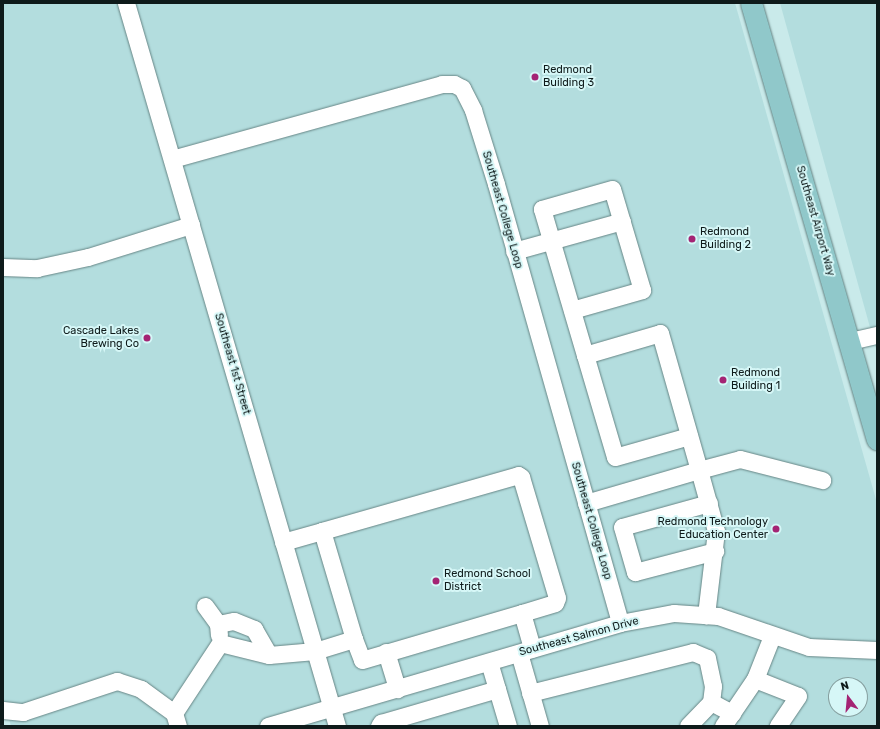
<!DOCTYPE html>
<style>
body{margin:0}
#map{position:relative;width:880px;height:729px;overflow:hidden;background:#c9eaea;font-family:Rubik,sans-serif}
div>[style]{position:absolute}
.built>*{inset:0;background:#b3ddde}
.roads{filter:drop-shadow(0 0 1px #668585) drop-shadow(0 0 1px #668585)}
.minor>*{height:17px;margin:-8.5px;padding:0 8.5px;transform-origin:8.5px;border-radius:8.5px;background:#fff}
.major>*{height:21px;margin:-10.5px;padding:0 10.5px;transform-origin:10.5px;border-radius:10.5px;background:#90c8ca}
.dots>*{width:11px;height:11px;translate:-50% -50%;box-sizing:border-box;border:2px solid #d6f7f7;border-radius:50%}
span{translate:-50% -50%;white-space:nowrap;text-align:center;line-height:1.15;-webkit-text-stroke:4px #d6f7f7;paint-order:stroke}
.poi-label{font-size:11px;color:#0e1a1a}
.left{translate:0 -50%;text-align:left}
.right{translate:-100% -50%;text-align:right}
.street-label{font-size:11px;color:#0e1a1a}
.frame{position:absolute;inset:0;border:4px solid #0e1a1a;pointer-events:none}
.north{position:absolute;left:828px;top:677px;width:40px;height:40px;box-sizing:border-box;background:#d6f7f7;border:1px solid #869f9f;border-radius:50%;rotate:344deg;font-size:11px;font-weight:700;line-height:16px;text-align:center;color:#0e1a1a}
.north::after{content:'';display:block;margin:auto;width:14px;height:18px;background:#a42474;clip-path:polygon(50% 0,100% 100%,50% 72%,0 100%)}
</style>
<div id="map">
<div class="built">
<div style="clip-path:polygon(evenodd,3px 3px,735px 3px,877px 503px,877px 726px,11px 726px,3px 699px,3px 3px,836px 685px,860px 685px,860px 709px,836px 709px,836px 685px)"></div>
<div style="clip-path:polygon(780px 3px,877px 3px,877px 354px,876px 349px)"></div>
</div>
<div class="roads">
<div class="minor">
<div style="left:126px;top:3px;width:753px;rotate:73.73deg"></div>
<div style="left:172px;top:159px;width:280px;rotate:-15.5deg"></div>
<div style="left:442px;top:84px;width:12px"></div>
<div style="left:454px;top:84px;width:9px;rotate:27deg"></div>
<div style="left:462px;top:88px;width:25px;rotate:63deg"></div>
<div style="left:473px;top:110px;width:77px;rotate:72.7deg"></div>
<div style="left:496px;top:184px;width:456px;rotate:74.2deg"></div>
<div style="left:514px;top:251px;width:112px;rotate:-15.5deg"></div>
<div style="left:3px;top:267px;width:34px;rotate:2deg"></div>
<div style="left:37px;top:268px;width:52px;rotate:-12.2deg"></div>
<div style="left:88px;top:257px;width:108px;rotate:-17.3deg"></div>
<div style="left:572px;top:310px;width:73px;rotate:-15.9deg"></div>
<div style="left:642px;top:290px;width:105px;rotate:-106.5deg"></div>
<div style="left:612px;top:189px;width:73px;rotate:164.1deg"></div>
<div style="left:542px;top:209px;width:152px;rotate:73.6deg"></div>
<div style="left:585px;top:355px;width:78px;rotate:-16.3deg"></div>
<div style="left:660px;top:333px;width:142px;rotate:74.1deg"></div>
<div style="left:699px;top:470px;width:42px;rotate:-15deg"></div>
<div style="left:740px;top:459px;width:85px;rotate:14.4deg"></div>
<div style="left:850px;top:341px;width:28px;rotate:-13deg"></div>
<div style="left:585px;top:355px;width:106px;rotate:73.6deg"></div>
<div style="left:615px;top:457px;width:77px;rotate:-15.8deg"></div>
<div style="left:586px;top:503px;width:118px;rotate:-16.3deg"></div>
<div style="left:699px;top:470px;width:63px;rotate:74.4deg"></div>
<div style="left:716px;top:531px;width:85px;rotate:96.8deg"></div>
<div style="left:709px;top:503px;width:90px;rotate:164.6deg"></div>
<div style="left:622px;top:527px;width:47px;rotate:73.9deg"></div>
<div style="left:635px;top:572px;width:83px;rotate:-14.7deg"></div>
<div style="left:322px;top:531px;width:204px;rotate:-15.9deg"></div>
<div style="left:518px;top:475px;width:4px;rotate:34deg"></div>
<div style="left:521px;top:477px;width:126px;rotate:73.4deg"></div>
<div style="left:557px;top:598px;width:5px;rotate:112deg"></div>
<div style="left:555px;top:603px;width:34px;rotate:163deg"></div>
<div style="left:283px;top:542px;width:41px;rotate:-15.8deg"></div>
<div style="left:322px;top:531px;width:113px;rotate:73.5deg"></div>
<div style="left:205px;top:606px;width:22px;rotate:54deg"></div>
<div style="left:218px;top:624px;width:11px;rotate:85deg"></div>
<div style="left:218px;top:624px;width:16px;rotate:-11deg"></div>
<div style="left:234px;top:621px;width:22px;rotate:22deg"></div>
<div style="left:254px;top:629px;width:30px;rotate:60deg"></div>
<div style="left:386px;top:652px;width:39px;rotate:73deg"></div>
<div style="left:519px;top:653px;width:76px;rotate:74deg"></div>
<div style="left:489px;top:662px;width:67px;rotate:73.5deg"></div>
<div style="left:755px;top:679px;width:46px;rotate:21.6deg"></div>
<div style="left:798px;top:696px;width:36px;rotate:124deg"></div>
<div style="left:530px;top:693px;width:168px;rotate:-14.1deg"></div>
<div style="left:693px;top:652px;width:15px;rotate:23deg"></div>
<div style="left:707px;top:658px;width:29px;rotate:78deg"></div>
<div style="left:713px;top:686px;width:16px;rotate:97deg"></div>
<div style="left:711px;top:702px;width:24px;rotate:28deg"></div>
<div style="left:3px;top:710px;width:20px;rotate:6deg"></div>
<div style="left:23px;top:712px;width:99px;rotate:-18.3deg"></div>
<div style="left:117px;top:681px;width:25px;rotate:18deg"></div>
<div style="left:141px;top:689px;width:41px;rotate:36deg"></div>
<div style="left:174px;top:713px;width:14px;rotate:73deg"></div>
<div style="left:174px;top:713px;width:84px;rotate:-56.7deg"></div>
<div style="left:220px;top:643px;width:50px;rotate:13.8deg"></div>
<div style="left:269px;top:655px;width:46px;rotate:-5deg"></div>
<div style="left:315px;top:651px;width:41px;rotate:-17.1deg"></div>
<div style="left:354px;top:639px;width:22px;rotate:69deg"></div>
<div style="left:362px;top:660px;width:167px;rotate:-16.4deg"></div>
<div style="left:522px;top:613px;width:37px;rotate:74deg"></div>
<div style="left:268px;top:726px;width:367px;rotate:-16.3deg"></div>
<div style="left:620px;top:623px;width:55px;rotate:-10.5deg"></div>
<div style="left:674px;top:613px;width:44px;rotate:3.9deg"></div>
<div style="left:718px;top:616px;width:96px;rotate:18.8deg"></div>
<div style="left:809px;top:647px;width:68px;rotate:2.5deg"></div>
<div style="left:379px;top:726px;width:4px;rotate:-56deg"></div>
<div style="left:381px;top:723px;width:121px;rotate:-16.3deg"></div>
<div style="left:688px;top:726px;width:33px;rotate:-46deg"></div>
<div style="left:723px;top:726px;width:57px;rotate:-55.8deg"></div>
<div style="left:755px;top:679px;width:46px;rotate:-68.4deg"></div>
</div>
<div class="major">
<div style="left:751px;top:3px;width:454px;rotate:73.9deg"></div>
</div>
</div>
<div class="dots">
<div style="left:535px;top:77px;background:#a42474"></div>
<div style="left:692px;top:239px;background:#a42474"></div>
<div style="left:147px;top:338px;background:#a42474"></div>
<div style="left:723px;top:380px;background:#a42474"></div>
<div style="left:776px;top:529px;background:#a42474"></div>
<div style="left:436px;top:581px;background:#a42474"></div>
</div>
<div class="poi-label">
<span class="left" style="left:543px;top:77px">Redmond<br>Building 3</span>
<span class="left" style="left:700px;top:239px">Redmond<br>Building 2</span>
<span class="right" style="left:139px;top:338px">Cascade Lakes<br>Brewing Co</span>
<span class="left" style="left:731px;top:380px">Redmond<br>Building 1</span>
<span class="right" style="left:768px;top:529px">Redmond Technology<br>Education Center</span>
<span class="left" style="left:444px;top:581px">Redmond School<br>District</span>
</div>
<div class="street-label">
<span style="left:502px;top:210px;rotate:74deg">Southeast College Loop</span>
<span style="left:815px;top:221px;rotate:74deg">Southeast Airport Way</span>
<span style="left:232px;top:364px;rotate:74deg">Southeast 1st Street</span>
<span style="left:591px;top:521px;rotate:74deg">Southeast College Loop</span>
<span style="left:579px;top:637px;rotate:-15deg">Southeast Salmon Drive</span>
</div>
<div class="frame"></div>
<div class="north">N</div>
</div>
